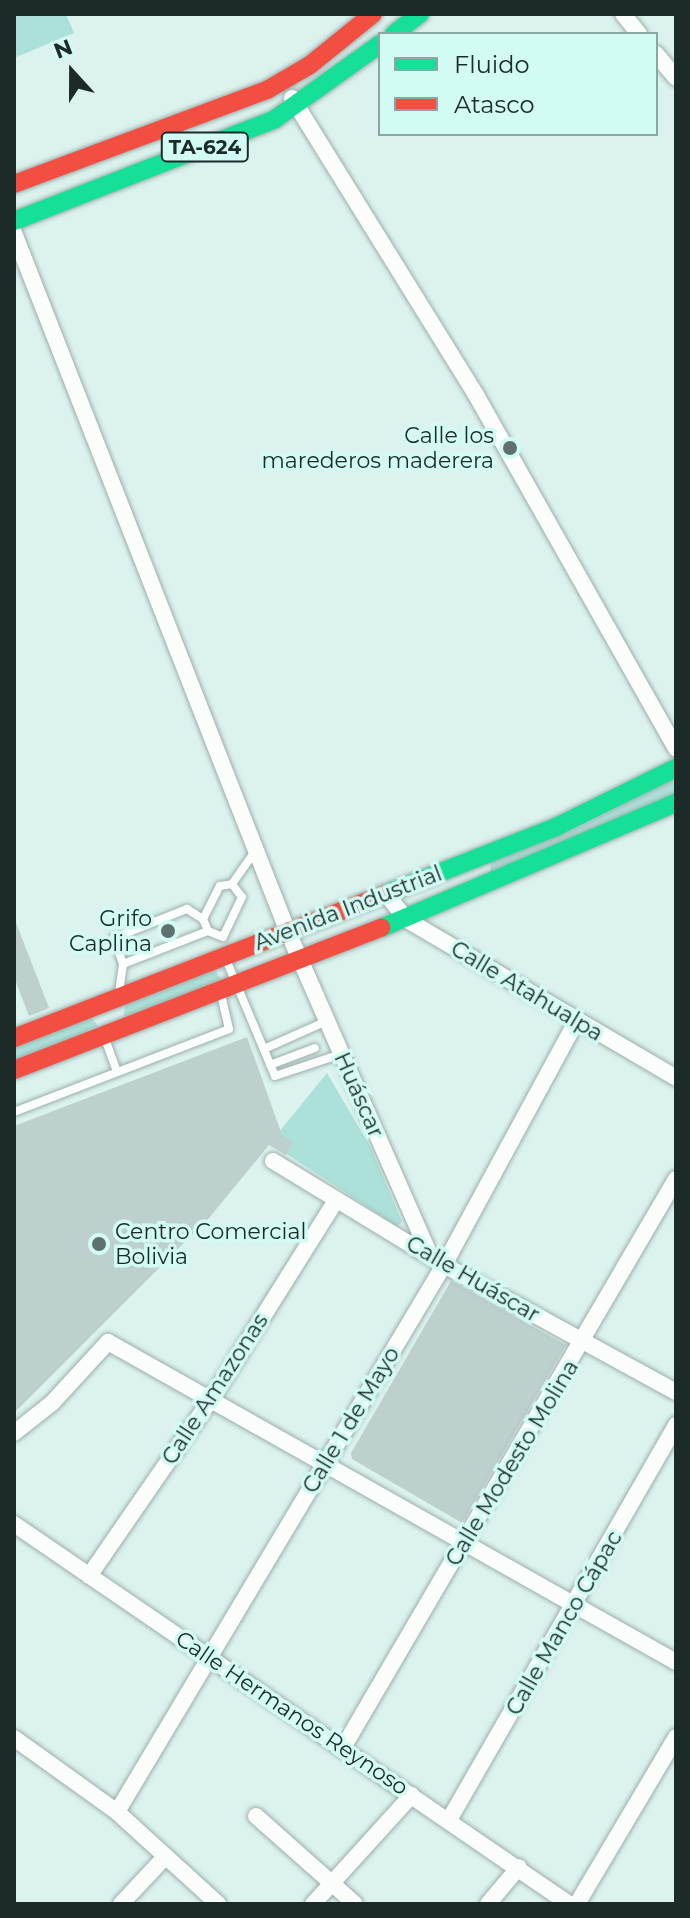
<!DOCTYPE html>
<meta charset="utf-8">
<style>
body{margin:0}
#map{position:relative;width:690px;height:1918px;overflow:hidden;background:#dbf2ee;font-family:Montserrat,sans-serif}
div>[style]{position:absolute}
.green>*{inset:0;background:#ace1d9}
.building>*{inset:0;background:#bed0ce}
.roads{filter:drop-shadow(0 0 2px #9caeab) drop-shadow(0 0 2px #9caeab)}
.lane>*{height:8px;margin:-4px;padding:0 4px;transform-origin:4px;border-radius:4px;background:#fafdfc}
.street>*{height:16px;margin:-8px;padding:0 8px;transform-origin:8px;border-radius:8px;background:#fafdfc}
.fast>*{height:18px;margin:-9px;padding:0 9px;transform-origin:9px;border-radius:9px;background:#16e098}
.jam>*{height:18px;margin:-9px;padding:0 9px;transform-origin:9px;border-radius:9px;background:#f24e42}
.dots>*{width:22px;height:22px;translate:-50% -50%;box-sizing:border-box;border:4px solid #d2fbf4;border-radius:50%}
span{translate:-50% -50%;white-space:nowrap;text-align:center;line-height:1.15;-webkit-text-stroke:7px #d2fbf4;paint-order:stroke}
.shield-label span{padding:2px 6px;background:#d2fbf4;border:2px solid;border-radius:6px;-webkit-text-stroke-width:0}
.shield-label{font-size:20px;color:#1c2b29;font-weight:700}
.poi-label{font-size:22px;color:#1c2b29}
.right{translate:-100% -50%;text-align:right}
.left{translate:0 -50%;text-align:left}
.street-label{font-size:22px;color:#1c2b29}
.frame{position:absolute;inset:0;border:16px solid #1c2b29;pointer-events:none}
.legend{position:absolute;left:378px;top:32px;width:280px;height:104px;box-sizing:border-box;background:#d2fbf4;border:2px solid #89a8a3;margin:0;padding:10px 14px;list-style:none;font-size:24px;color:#1c2b29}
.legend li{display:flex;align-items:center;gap:16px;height:40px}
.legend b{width:40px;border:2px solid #89a8a3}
.north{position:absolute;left:32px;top:32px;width:80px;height:80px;-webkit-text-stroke:6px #d2fbf4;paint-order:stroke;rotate:339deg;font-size:22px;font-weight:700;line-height:32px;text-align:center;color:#1c2b29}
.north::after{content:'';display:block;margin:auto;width:28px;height:36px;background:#1c2b29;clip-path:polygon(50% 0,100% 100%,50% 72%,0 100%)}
</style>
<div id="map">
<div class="green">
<div style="clip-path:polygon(14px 14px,66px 14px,74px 33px,14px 58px)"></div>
<div style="clip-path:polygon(673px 780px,676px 796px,497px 875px,490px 872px,491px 861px,578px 828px)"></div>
<div style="clip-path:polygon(214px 969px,221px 979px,129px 1019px,124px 1015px,125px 1003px)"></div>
<div style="clip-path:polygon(91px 1017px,98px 1026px,14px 1063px,14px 1046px)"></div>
<div style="clip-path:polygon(327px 1073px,371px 1148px,402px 1222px,397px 1226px,270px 1143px)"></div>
</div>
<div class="building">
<div style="clip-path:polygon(15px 920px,49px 1008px,29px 1016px,14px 977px)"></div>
<div style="clip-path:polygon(247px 1037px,282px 1135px,294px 1142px,286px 1155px,269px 1145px,209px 1218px,14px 1413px,14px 1126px)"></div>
<div style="clip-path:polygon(451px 1281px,566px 1345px,462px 1523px,352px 1459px,351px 1453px)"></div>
</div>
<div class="roads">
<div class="lane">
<div style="left:203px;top:919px;width:37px;rotate:-63deg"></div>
<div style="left:220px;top:886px;width:12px;rotate:-9deg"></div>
<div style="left:232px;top:884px;width:42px;rotate:-54.8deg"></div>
<div style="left:225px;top:957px;width:129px;rotate:67.2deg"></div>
<div style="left:275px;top:1076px;width:70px;rotate:-18.4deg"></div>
<div style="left:123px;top:964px;width:91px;rotate:-21.2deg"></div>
<div style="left:208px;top:931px;width:16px;rotate:22deg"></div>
<div style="left:223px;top:937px;width:44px;rotate:-64.6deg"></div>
<div style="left:242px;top:897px;width:16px;rotate:-128deg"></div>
<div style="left:119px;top:993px;width:29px;rotate:-82deg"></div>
<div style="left:123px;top:964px;width:28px;rotate:-109deg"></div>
<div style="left:114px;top:938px;width:79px;rotate:-21.7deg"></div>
<div style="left:187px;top:909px;width:19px;rotate:32deg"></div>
<div style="left:203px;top:919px;width:13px;rotate:67deg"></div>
<div style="left:104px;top:1036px;width:38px;rotate:70deg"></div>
<div style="left:264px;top:1049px;width:69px;rotate:-24deg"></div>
<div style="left:270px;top:1065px;width:48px;rotate:-20.7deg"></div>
<div style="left:14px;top:1112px;width:230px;rotate:-21.1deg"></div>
<div style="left:229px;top:1029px;width:36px;rotate:-103deg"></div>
</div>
<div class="street">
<div style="left:623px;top:14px;width:26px;rotate:51deg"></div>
<div style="left:656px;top:54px;width:31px;rotate:50deg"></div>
<div style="left:292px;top:98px;width:349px;rotate:58.2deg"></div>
<div style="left:476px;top:395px;width:406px;rotate:60.5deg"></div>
<div style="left:14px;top:233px;width:751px;rotate:68.6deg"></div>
<div style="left:288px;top:932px;width:355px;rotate:66.3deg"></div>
<div style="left:386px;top:894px;width:33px;rotate:51deg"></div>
<div style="left:407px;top:920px;width:312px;rotate:30.4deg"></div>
<div style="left:273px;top:1161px;width:200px;rotate:31.3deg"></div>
<div style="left:444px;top:1265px;width:264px;rotate:28.7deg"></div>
<div style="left:14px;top:1433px;width:48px;rotate:-38.3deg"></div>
<div style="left:52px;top:1403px;width:83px;rotate:-47.4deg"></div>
<div style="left:108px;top:1342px;width:652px;rotate:29.4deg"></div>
<div style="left:14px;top:1524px;width:673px;rotate:34.4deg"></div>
<div style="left:89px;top:1576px;width:216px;rotate:-55.4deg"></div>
<div style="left:212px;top:1398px;width:234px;rotate:-57.9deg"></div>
<div style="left:14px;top:1738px;width:127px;rotate:35.7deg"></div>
<div style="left:117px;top:1812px;width:137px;rotate:42.3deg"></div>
<div style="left:344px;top:1746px;width:657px;rotate:-59.65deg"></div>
<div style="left:117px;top:1812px;width:637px;rotate:-59.13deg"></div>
<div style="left:444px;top:1265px;width:277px;rotate:-61.5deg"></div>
<div style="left:256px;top:1816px;width:132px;rotate:41.6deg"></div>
<div style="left:449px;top:1820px;width:456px;rotate:-60.1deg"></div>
<div style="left:121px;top:1904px;width:64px;rotate:-46.9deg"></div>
<div style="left:313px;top:1904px;width:147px;rotate:-47.8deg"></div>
<div style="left:488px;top:1904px;width:48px;rotate:-50deg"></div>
<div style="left:577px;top:1904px;width:194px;rotate:-59.3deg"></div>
</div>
<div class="fast">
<div style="left:394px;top:34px;width:33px;rotate:-38deg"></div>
<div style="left:14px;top:221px;width:280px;rotate:-21.3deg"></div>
<div style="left:275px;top:119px;width:129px;rotate:-35.5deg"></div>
<div style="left:385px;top:894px;width:184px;rotate:-21.4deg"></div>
<div style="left:556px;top:827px;width:134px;rotate:-26.2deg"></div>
<div style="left:381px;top:928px;width:320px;rotate:-23deg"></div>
</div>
<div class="jam">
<div style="left:14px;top:184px;width:270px;rotate:-20.4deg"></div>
<div style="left:267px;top:90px;width:50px;rotate:-30.2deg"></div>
<div style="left:310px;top:65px;width:81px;rotate:-39deg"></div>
<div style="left:14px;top:1038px;width:398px;rotate:-21.2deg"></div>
<div style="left:14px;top:1070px;width:394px;rotate:-21.2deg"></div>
</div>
</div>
<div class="dots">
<div style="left:510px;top:448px;background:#5f716e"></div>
<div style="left:168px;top:931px;background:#5f716e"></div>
<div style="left:99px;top:1244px;background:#5f716e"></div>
</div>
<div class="shield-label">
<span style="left:205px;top:147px">TA-624</span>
</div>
<div class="poi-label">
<span class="right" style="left:494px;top:448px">Calle los<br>marederos maderera</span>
<span class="right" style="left:152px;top:931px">Grifo<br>Caplina</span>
<span class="left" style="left:115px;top:1244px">Centro Comercial<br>Bolivia</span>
</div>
<div class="street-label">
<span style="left:348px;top:908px;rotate:-21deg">Avenida Industrial</span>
<span style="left:527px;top:991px;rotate:31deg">Calle Atahualpa</span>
<span style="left:359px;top:1095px;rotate:66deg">Huáscar</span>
<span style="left:473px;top:1279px;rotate:30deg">Calle Huáscar</span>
<span style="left:215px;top:1389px;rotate:-57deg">Calle Amazonas</span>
<span style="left:351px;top:1420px;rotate:-59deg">Calle 1 de Mayo</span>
<span style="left:512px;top:1463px;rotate:-59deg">Calle Modesto Molina</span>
<span style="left:564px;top:1623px;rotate:-60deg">Calle Manco Cápac</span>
<span style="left:292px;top:1713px;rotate:34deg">Calle Hermanos Reynoso</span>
</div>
<div class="frame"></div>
<ul class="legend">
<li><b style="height:10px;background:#16e098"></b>Fluido</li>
<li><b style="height:10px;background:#f24e42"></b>Atasco</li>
</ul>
<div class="north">N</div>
</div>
